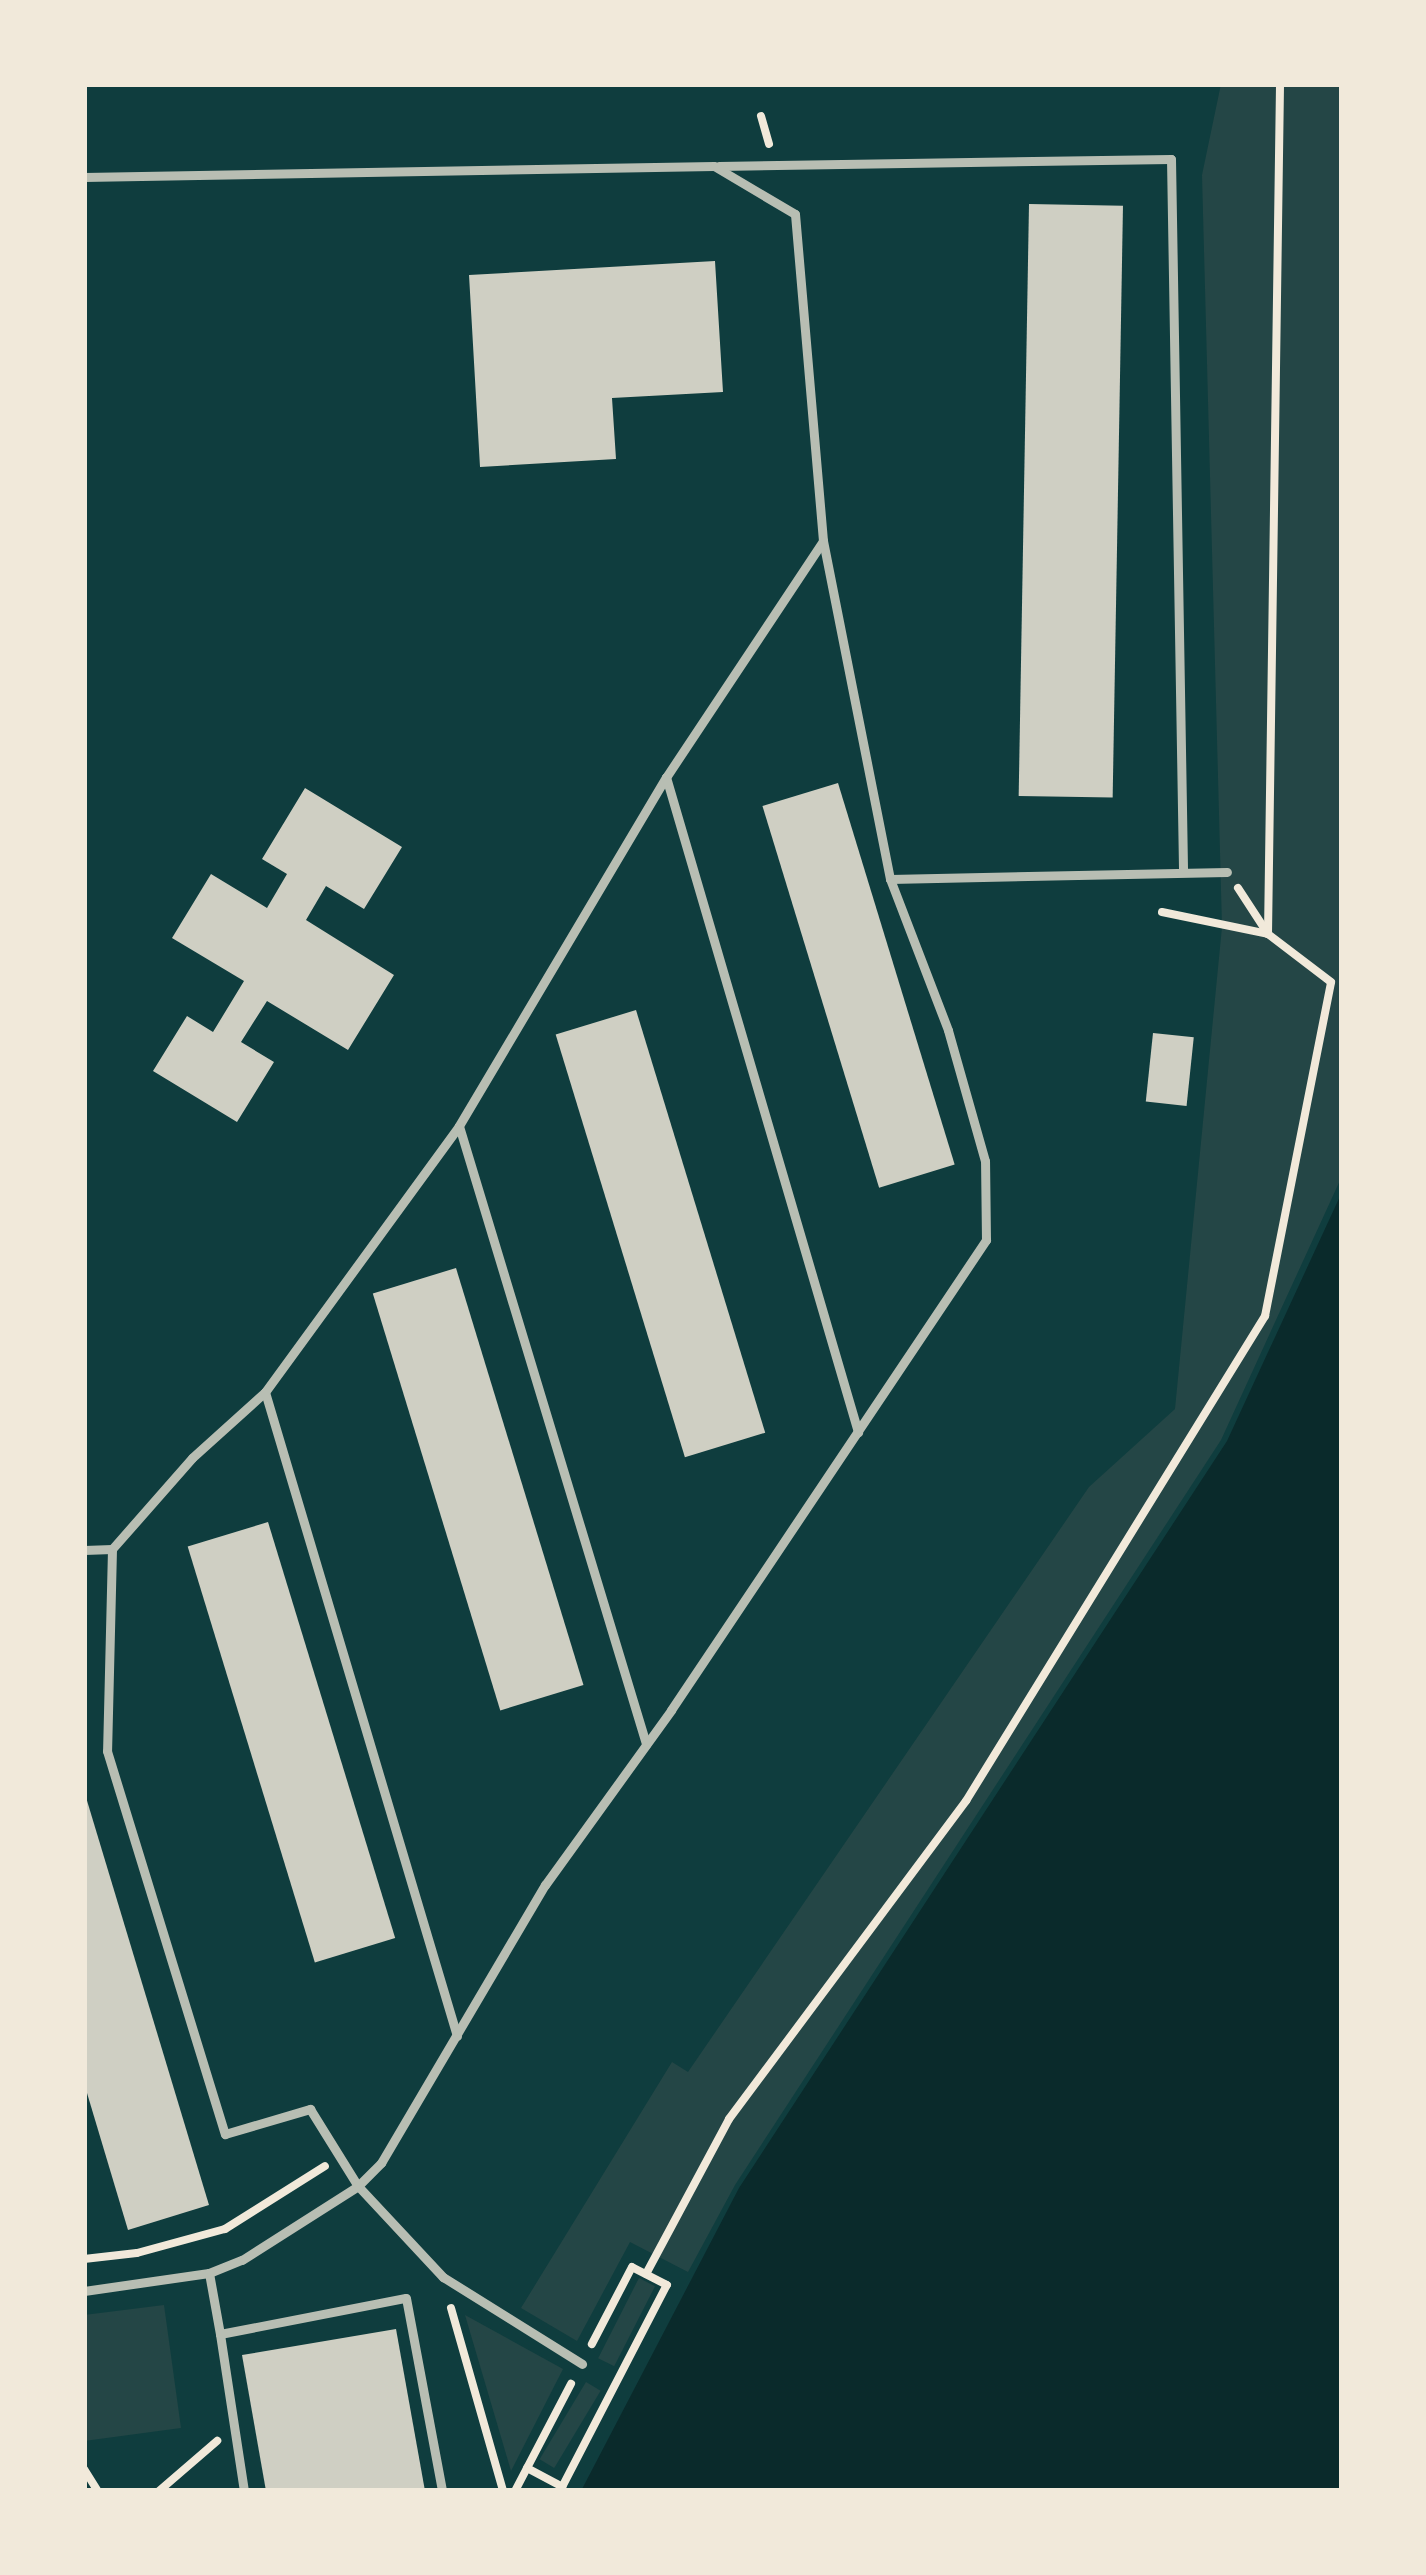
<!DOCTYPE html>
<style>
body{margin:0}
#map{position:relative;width:1426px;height:2575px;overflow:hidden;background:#0f3d3e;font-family:"Libre Baskerville",serif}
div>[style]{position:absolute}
.green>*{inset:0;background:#244646;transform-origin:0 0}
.water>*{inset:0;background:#0a2a2b}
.building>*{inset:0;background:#cfcfc3;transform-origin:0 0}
.path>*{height:8px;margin:-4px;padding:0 4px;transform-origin:4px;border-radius:4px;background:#f1e9da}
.service>*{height:9px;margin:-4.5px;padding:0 4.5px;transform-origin:4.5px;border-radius:4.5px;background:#b8beb3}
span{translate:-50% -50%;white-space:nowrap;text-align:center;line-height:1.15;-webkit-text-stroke:12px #f1e9da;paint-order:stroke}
.frame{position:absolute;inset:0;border:87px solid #f1e9da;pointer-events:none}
</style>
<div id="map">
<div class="green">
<div style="clip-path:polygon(1221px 84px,1342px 84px,1342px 1176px,1221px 1440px,735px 2185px,688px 2272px,630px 2242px,577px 2341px,521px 2308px,672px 2062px,688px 2072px,1089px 1487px,1175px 1409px,1222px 927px,1202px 175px)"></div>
<div style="left:639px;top:2278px;width:18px;height:90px;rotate:27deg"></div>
<div style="clip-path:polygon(164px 2305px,181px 2428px,84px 2441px,84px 2315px)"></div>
<div style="clip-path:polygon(465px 2315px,563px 2369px,511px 2471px)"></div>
<div style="left:586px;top:2382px;width:17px;height:90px;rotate:31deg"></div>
</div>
<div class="water">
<div style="clip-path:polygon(1342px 1192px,1342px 2491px,581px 2491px,739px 2188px,1227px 1441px)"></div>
</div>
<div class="building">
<div style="left:1029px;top:204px;width:94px;height:592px;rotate:1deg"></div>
<div style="clip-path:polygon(715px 261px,723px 392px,612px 398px,616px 459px,480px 467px,469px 275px)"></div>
<div style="left:838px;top:783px;width:399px;height:79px;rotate:73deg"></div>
<div style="clip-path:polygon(305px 788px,402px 847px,364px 909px,326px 886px,306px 920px,394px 975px,348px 1050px,267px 1001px,241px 1042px,274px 1062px,237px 1122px,153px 1071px,187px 1016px,213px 1032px,244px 981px,172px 938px,211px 874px,267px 908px,287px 874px,262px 859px)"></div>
<div style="left:636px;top:1010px;width:442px;height:84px;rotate:73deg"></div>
<div style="left:1153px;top:1033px;width:41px;height:69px;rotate:6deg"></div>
<div style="left:456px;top:1268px;width:436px;height:87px;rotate:73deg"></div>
<div style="left:268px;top:1522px;width:435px;height:84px;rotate:73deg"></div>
<div style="clip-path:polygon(85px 1794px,209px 2205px,128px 2230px,84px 2083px)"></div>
<div style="clip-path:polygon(396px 2329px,425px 2491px,266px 2491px,242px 2355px)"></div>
</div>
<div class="path">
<div style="left:761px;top:116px;width:29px;rotate:74deg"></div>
<div style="left:1162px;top:912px;width:108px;rotate:11.7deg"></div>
<div style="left:1268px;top:934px;width:850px;rotate:-89.19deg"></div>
<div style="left:84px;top:2259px;width:53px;rotate:-6.5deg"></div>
<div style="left:137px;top:2253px;width:91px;rotate:-15.3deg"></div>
<div style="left:225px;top:2229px;width:118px;rotate:-32.2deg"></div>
<div style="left:646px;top:2274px;width:176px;rotate:-61.8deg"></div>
<div style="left:729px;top:2119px;width:397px;rotate:-53.3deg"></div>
<div style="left:966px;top:1801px;width:570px;rotate:-58.35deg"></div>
<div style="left:1265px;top:1316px;width:340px;rotate:-78.8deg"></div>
<div style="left:1331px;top:982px;width:79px;rotate:-142.7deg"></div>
<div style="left:1268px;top:934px;width:55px;rotate:-123.1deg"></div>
<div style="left:451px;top:2308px;width:190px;rotate:74.1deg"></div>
<div style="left:527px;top:2468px;width:40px;rotate:28deg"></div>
<div style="left:84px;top:2469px;width:26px;rotate:58deg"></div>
<div style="left:159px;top:2491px;width:77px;rotate:-40.8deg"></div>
<div style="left:515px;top:2491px;width:121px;rotate:-62.4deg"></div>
<div style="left:560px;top:2491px;width:232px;rotate:-62.6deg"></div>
<div style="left:667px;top:2285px;width:39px;rotate:-153deg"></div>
<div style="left:632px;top:2267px;width:87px;rotate:117.5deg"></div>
</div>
<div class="service">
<div style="left:719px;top:166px;width:452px;rotate:-0.9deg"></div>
<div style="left:1171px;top:159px;width:711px;rotate:89.03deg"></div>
<div style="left:84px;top:177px;width:630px;rotate:-1deg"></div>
<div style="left:714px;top:166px;width:94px;rotate:30.7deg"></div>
<div style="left:795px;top:214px;width:328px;rotate:85.1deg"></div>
<div style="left:823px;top:541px;width:283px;rotate:123.6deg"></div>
<div style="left:666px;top:777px;width:406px;rotate:120.7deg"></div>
<div style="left:459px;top:1126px;width:329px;rotate:126.1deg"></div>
<div style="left:265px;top:1392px;width:98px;rotate:137.9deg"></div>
<div style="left:192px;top:1458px;width:121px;rotate:131.3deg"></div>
<div style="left:666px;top:777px;width:683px;rotate:73.66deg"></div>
<div style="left:890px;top:879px;width:337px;rotate:-1.2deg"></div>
<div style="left:459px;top:1126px;width:646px;rotate:73.16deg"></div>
<div style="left:265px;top:1392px;width:672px;rotate:73.4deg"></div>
<div style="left:84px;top:1550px;width:28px;rotate:-2deg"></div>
<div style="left:112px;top:1549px;width:202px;rotate:91.4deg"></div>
<div style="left:107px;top:1751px;width:401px;rotate:72.9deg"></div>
<div style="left:225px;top:2134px;width:89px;rotate:-16.4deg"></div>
<div style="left:310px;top:2109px;width:91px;rotate:58.1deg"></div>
<div style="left:358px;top:2186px;width:125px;rotate:47deg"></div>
<div style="left:443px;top:2277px;width:164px;rotate:32deg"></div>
<div style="left:209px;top:2273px;width:62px;rotate:79.8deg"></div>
<div style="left:84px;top:2291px;width:126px;rotate:-8.2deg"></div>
<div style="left:209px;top:2273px;width:35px;rotate:-22deg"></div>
<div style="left:242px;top:2260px;width:138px;rotate:-32.5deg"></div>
<div style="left:358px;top:2186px;width:33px;rotate:-45deg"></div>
<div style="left:381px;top:2163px;width:323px;rotate:-59.5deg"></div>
<div style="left:545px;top:1885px;width:216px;rotate:-54.2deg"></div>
<div style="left:671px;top:1710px;width:566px;rotate:-56.17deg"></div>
<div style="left:986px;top:1240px;width:79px;rotate:-90.7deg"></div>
<div style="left:985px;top:1161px;width:136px;rotate:-105.8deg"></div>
<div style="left:948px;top:1030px;width:162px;rotate:-111deg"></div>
<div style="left:890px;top:879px;width:345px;rotate:-101.2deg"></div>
<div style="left:244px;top:2491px;width:159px;rotate:-98.7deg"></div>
<div style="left:220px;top:2334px;width:189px;rotate:-11deg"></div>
<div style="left:406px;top:2298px;width:196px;rotate:79.4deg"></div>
</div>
<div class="frame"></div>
</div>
